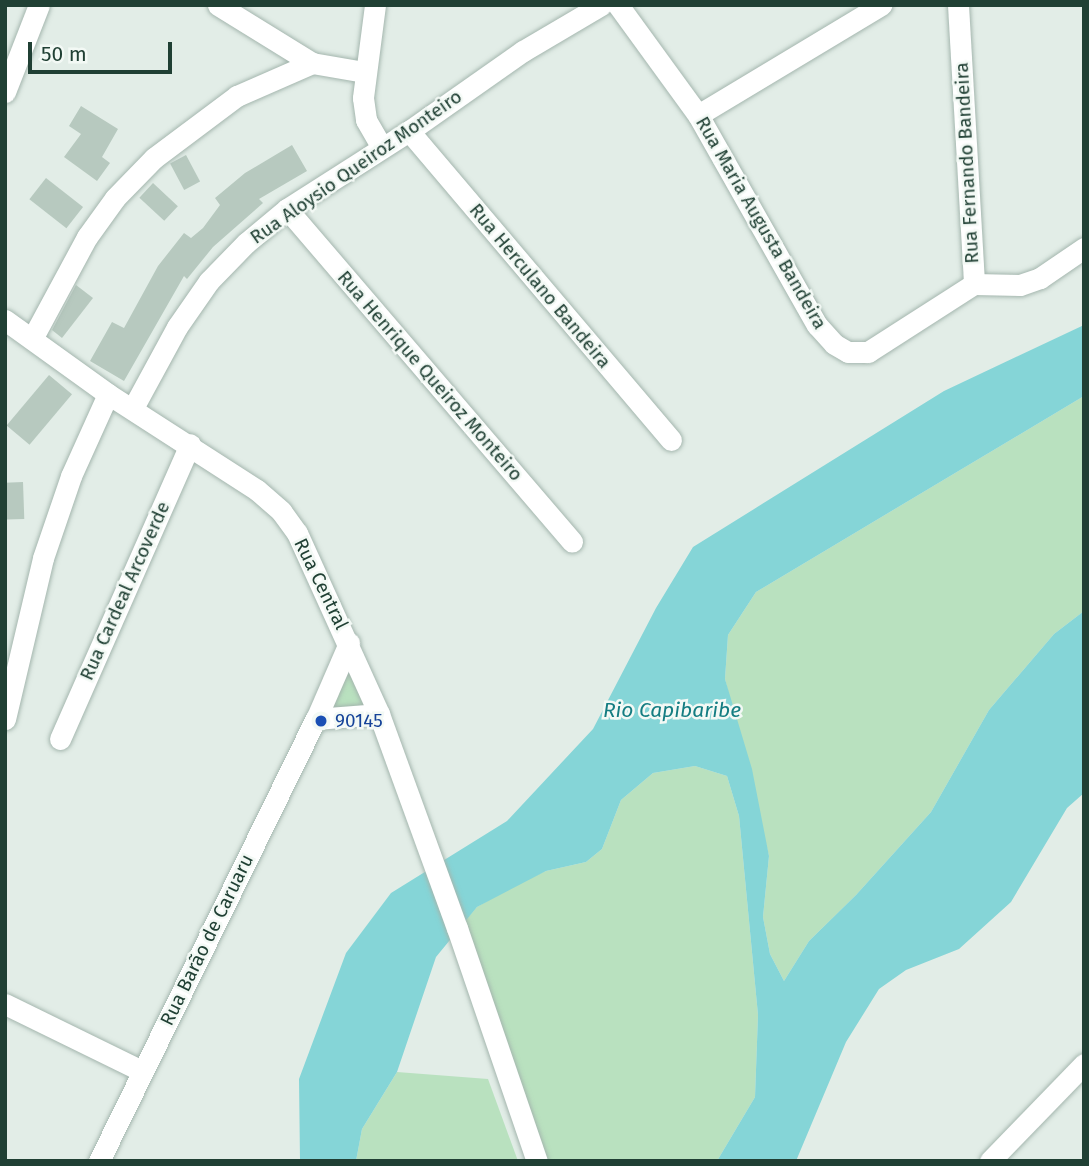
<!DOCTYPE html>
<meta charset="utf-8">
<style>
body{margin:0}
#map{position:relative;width:1089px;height:1166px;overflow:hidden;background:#e2ede7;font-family:"Fira Sans",sans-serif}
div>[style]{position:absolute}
.green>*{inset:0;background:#b9e1bf}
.water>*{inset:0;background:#85d5d7}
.building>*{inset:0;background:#b7c9bf;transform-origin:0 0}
.roads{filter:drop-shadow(0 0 2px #a4b6ae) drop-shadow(0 0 2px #a4b6ae)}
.minor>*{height:21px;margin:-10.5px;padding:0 10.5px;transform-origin:10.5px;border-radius:10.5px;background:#fff}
.dots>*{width:19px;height:19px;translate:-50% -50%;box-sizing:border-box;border:4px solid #f3f9f5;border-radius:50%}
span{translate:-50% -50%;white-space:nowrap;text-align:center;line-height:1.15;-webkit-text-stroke:5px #f3f9f5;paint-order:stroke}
.street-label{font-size:19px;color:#204034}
.transit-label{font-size:19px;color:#164399}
.left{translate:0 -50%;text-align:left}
.water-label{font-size:21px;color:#147d82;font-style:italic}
.frame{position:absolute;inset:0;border:7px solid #204034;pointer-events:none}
.scale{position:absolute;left:28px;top:42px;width:144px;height:32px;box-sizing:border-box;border:4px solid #204034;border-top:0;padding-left:9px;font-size:21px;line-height:24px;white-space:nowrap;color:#204034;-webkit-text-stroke:5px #f3f9f5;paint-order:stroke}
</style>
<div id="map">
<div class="green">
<div style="clip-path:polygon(1084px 396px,1084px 611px,1054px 634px,989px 710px,931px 812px,856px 895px,809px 941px,784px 981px,770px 954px,763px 917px,769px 856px,725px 679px,728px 635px,756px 592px)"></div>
<div style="clip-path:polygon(351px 669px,366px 708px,327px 708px)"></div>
<div style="clip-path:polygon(695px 766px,727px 776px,739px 816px,758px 1015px,755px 1097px,717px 1161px,547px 1161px,464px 922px,477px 907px,514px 885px,546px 871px,586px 862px,602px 849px,621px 800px,653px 773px)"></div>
<div style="clip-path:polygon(397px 1072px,488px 1079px,518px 1161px,356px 1161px,362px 1129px)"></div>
</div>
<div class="water">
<div style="clip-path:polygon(1084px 325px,1084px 396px,756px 592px,728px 635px,725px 679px,752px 769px,769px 856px,763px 917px,770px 954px,784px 981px,809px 941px,856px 895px,931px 812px,989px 710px,1054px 634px,1084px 611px,1084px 793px,1067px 808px,1011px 902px,959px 949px,906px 970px,879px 989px,846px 1042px,796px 1161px,717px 1161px,755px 1097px,758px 1015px,739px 816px,727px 776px,695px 766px,653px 773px,621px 800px,602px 849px,586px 862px,546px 871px,477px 907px,436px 957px,397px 1072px,362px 1129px,356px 1161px,300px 1161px,299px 1079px,346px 953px,391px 893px,507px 821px,593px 729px,656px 608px,693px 547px,944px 391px)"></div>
</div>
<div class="building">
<div style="clip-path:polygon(81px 106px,118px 129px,102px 157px,110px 163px,97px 181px,64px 157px,81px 134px,69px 126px)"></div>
<div style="clip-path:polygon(292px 145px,307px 171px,259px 199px,263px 203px,213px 247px,187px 279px,184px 276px,124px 381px,90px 361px,112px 322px,124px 328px,158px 266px,184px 233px,191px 238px,203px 228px,220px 205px,215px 198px,245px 173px)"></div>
<div style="left:186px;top:155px;width:30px;height:18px;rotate:62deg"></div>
<div style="left:46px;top:178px;width:47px;height:27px;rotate:38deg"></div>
<div style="left:153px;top:183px;width:34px;height:20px;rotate:43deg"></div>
<div style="clip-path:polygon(76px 285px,93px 298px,62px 338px,52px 330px)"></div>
<div style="left:49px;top:375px;width:30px;height:66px;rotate:40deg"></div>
<div style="left:23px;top:482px;width:37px;height:18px;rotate:88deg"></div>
</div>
<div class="roads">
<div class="minor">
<div style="left:218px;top:5px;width:110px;rotate:31.7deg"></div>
<div style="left:312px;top:63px;width:53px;rotate:9.8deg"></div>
<div style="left:375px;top:5px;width:94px;rotate:97.4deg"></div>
<div style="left:363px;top:98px;width:22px;rotate:82deg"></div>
<div style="left:366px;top:120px;width:32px;rotate:60deg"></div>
<div style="left:618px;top:5px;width:136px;rotate:54deg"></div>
<div style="left:698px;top:115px;width:241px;rotate:60.5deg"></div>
<div style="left:817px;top:325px;width:25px;rotate:48deg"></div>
<div style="left:834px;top:344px;width:16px;rotate:30deg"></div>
<div style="left:848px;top:352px;width:20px"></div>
<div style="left:868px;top:352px;width:126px;rotate:-32.7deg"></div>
<div style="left:958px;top:5px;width:279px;rotate:86.7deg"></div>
<div style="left:5px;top:92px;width:93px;rotate:-68.7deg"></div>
<div style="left:698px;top:115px;width:214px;rotate:-31deg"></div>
<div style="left:409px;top:131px;width:405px;rotate:49.7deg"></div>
<div style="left:287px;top:209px;width:438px;rotate:49.4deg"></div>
<div style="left:974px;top:284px;width:46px;rotate:1.2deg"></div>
<div style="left:1020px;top:285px;width:21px;rotate:-19deg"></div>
<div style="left:1040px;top:278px;width:53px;rotate:-34.3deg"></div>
<div style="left:5px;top:320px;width:127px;rotate:35.7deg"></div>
<div style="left:108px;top:394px;width:177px;rotate:32.8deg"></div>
<div style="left:257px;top:490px;width:32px;rotate:41deg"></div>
<div style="left:281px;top:511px;width:27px;rotate:54deg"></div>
<div style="left:297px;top:533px;width:199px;rotate:65.6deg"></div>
<div style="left:379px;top:714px;width:228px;rotate:70deg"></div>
<div style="left:457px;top:928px;width:246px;rotate:71.1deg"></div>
<div style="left:32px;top:339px;width:116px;rotate:-61.7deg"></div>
<div style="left:87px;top:237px;width:48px;rotate:-54.3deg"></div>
<div style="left:115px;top:198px;width:56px;rotate:-45.7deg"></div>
<div style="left:154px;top:158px;width:104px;rotate:-36.8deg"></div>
<div style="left:237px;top:96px;width:82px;rotate:-23.7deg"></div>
<div style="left:133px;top:408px;width:92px;rotate:-61.5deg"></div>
<div style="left:177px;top:327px;width:56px;rotate:-55.2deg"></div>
<div style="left:209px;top:281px;width:53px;rotate:-45.8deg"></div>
<div style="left:246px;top:243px;width:53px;rotate:-39.7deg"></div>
<div style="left:287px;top:209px;width:145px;rotate:-32.6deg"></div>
<div style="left:409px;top:131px;width:139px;rotate:-35.1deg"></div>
<div style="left:523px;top:51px;width:91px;rotate:-30.5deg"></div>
<div style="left:5px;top:719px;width:165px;rotate:-76.7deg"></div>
<div style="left:43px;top:558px;width:87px;rotate:-71.1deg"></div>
<div style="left:71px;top:476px;width:90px;rotate:-65.7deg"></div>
<div style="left:316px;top:719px;width:63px;rotate:-4.5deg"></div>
<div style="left:60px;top:739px;width:322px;rotate:-66.2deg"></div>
<div style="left:5px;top:1004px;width:153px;rotate:26.1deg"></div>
<div style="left:99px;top:1161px;width:492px;rotate:-63.9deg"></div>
<div style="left:316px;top:719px;width:83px;rotate:-66.5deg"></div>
<div style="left:990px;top:1161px;width:135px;rotate:-45.9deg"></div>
</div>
</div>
<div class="dots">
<div style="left:321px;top:721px;background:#1a4fb4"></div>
</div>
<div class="street-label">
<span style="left:967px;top:163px;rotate:-93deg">Rua Fernando Bandeira</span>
<span style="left:356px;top:167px;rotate:-35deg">Rua Aloysio Queiroz Monteiro</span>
<span style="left:761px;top:223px;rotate:60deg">Rua Maria Augusta Bandeira</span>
<span style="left:540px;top:286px;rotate:50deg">Rua Herculano Bandeira</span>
<span style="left:430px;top:376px;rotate:49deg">Rua Henrique Queiroz Monteiro</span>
<span style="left:321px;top:584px;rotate:64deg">Rua Central</span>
<span style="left:125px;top:591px;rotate:-66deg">Rua Cardeal Arcoverde</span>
<span style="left:207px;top:940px;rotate:-64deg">Rua Barão de Caruaru</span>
</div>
<div class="transit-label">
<span class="left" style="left:335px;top:721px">90145</span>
</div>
<div class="water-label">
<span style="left:672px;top:710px">Rio Capibaribe</span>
</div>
<div class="frame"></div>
<div class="scale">50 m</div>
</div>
